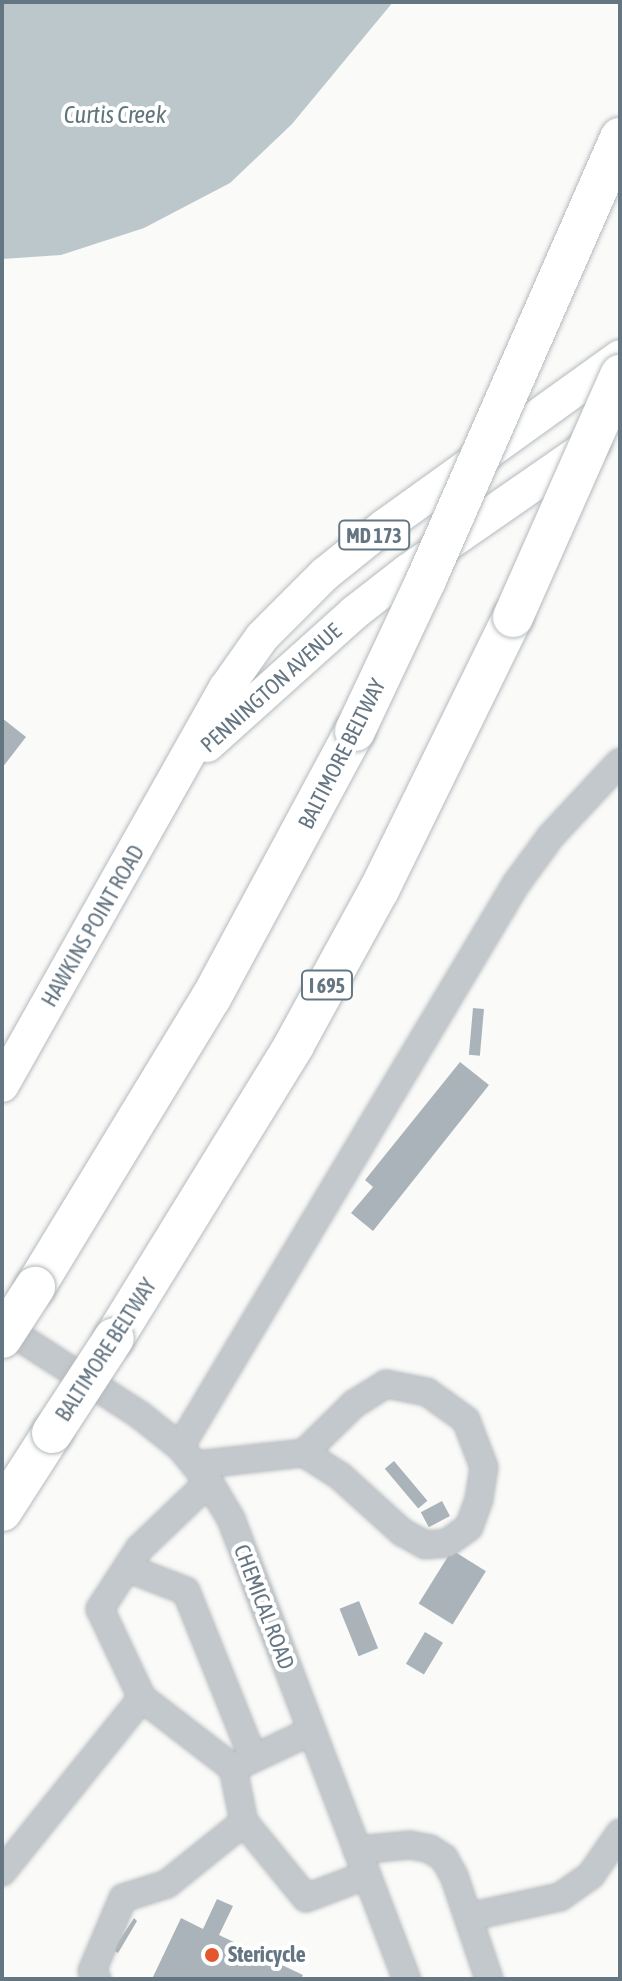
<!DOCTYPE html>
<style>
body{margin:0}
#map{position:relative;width:622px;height:1981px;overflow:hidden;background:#fafaf8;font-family:"Asap Condensed",sans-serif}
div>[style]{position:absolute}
.water>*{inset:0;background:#bbc7cb}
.building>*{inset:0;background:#aab3b9;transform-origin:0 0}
.roads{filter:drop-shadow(0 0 2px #b5babe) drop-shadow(0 0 2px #b5babe)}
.minor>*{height:26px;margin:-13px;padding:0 13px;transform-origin:13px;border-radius:13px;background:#c3c8cc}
.major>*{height:34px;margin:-17px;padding:0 17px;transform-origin:17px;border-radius:17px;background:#fff}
.highway>*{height:40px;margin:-20px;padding:0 20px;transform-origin:20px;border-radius:20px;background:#fff}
.bridges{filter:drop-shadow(0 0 2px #b4b9bd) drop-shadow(0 0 2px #b4b9bd)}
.highway-bridge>*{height:40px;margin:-20px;padding:0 20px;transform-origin:20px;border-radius:20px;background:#fff}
.dots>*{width:22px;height:22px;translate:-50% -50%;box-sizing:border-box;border:4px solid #fff;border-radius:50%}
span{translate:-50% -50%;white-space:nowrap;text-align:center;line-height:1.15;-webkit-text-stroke:8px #fff;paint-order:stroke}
.shield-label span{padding:2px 6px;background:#fff;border:2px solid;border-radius:6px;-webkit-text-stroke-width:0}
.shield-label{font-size:20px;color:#657683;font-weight:700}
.street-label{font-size:22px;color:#657683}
.poi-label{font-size:22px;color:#657683;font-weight:700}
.left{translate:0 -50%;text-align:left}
.water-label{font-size:24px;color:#60757c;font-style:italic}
.frame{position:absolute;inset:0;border:4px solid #657683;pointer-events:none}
</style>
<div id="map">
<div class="water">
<div style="clip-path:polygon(2px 2px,393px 2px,292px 124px,230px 183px,144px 228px,61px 255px,2px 259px)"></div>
</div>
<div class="building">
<div style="clip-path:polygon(2px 718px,26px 737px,2px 768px)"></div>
<div style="left:473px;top:1008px;width:11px;height:47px;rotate:5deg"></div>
<div style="clip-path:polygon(460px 1062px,489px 1085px,373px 1231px,351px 1213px,373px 1187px,365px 1180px)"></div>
<div style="left:394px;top:1461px;width:52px;height:12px;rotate:50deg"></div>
<div style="left:442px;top:1501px;width:17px;height:24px;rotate:62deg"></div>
<div style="left:452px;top:1550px;width:40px;height:63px;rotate:32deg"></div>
<div style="left:359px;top:1601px;width:51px;height:21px;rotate:68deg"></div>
<div style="left:425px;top:1632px;width:21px;height:37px;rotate:31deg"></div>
<div style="clip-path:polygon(217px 1899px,233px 1906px,219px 1935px,303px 1975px,301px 1979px,152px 1979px,181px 1918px,203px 1929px)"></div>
<div style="clip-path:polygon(134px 1918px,137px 1921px,118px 1953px,113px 1950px)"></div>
</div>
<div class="roads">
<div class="minor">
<div style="left:2px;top:1326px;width:164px;rotate:32.8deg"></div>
<div style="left:140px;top:1415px;width:51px;rotate:38.7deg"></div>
<div style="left:180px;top:1447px;width:45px;rotate:50.4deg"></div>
<div style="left:209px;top:1482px;width:43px;rotate:59.3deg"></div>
<div style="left:231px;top:1519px;width:493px;rotate:69.1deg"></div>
<div style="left:180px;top:1447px;width:656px;rotate:-59.17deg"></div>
<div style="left:516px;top:884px;width:59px;rotate:-53.9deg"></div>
<div style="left:551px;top:836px;width:101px;rotate:-47deg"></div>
<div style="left:195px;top:1465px;width:110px;rotate:-6.3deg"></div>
<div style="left:304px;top:1453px;width:43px;rotate:32.6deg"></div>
<div style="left:340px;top:1476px;width:84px;rotate:42.1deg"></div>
<div style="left:402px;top:1532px;width:26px;rotate:29deg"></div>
<div style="left:425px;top:1545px;width:22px;rotate:-5deg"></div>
<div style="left:447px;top:1543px;width:27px;rotate:-36deg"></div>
<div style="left:469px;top:1527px;width:30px;rotate:-70deg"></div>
<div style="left:479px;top:1499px;width:32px;rotate:-81deg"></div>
<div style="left:484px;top:1467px;width:50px;rotate:-111deg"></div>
<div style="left:466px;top:1420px;width:48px;rotate:-144.3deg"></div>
<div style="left:427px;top:1392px;width:42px;rotate:-169deg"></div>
<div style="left:386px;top:1384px;width:38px;rotate:148deg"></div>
<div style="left:354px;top:1404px;width:70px;rotate:135.6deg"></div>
<div style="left:209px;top:1482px;width:97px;rotate:136.3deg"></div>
<div style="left:139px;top:1549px;width:72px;rotate:123deg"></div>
<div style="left:100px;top:1609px;width:98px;rotate:64.7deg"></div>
<div style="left:142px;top:1698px;width:115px;rotate:37.6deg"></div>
<div style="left:127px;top:1568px;width:63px;rotate:21.3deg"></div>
<div style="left:186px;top:1591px;width:180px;rotate:68.1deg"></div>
<div style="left:244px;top:1822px;width:55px;rotate:-101.5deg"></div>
<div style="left:233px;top:1768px;width:87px;rotate:-25.1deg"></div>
<div style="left:357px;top:1850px;width:53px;rotate:-5.4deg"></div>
<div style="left:410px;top:1845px;width:20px;rotate:11deg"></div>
<div style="left:430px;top:1849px;width:17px;rotate:33deg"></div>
<div style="left:444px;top:1858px;width:21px;rotate:61deg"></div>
<div style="left:454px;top:1876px;width:109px;rotate:71.2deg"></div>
<div style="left:2px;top:1872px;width:223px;rotate:-51.2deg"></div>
<div style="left:468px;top:1917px;width:94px;rotate:-12.3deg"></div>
<div style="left:560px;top:1897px;width:38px;rotate:-35deg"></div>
<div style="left:591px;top:1875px;width:51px;rotate:-55.4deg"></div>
<div style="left:97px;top:1979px;width:9px;rotate:-122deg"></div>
<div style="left:92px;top:1971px;width:79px;rotate:-67deg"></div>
<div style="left:123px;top:1898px;width:46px;rotate:-17.7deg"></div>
<div style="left:167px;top:1884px;width:99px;rotate:-38.8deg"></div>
<div style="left:244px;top:1822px;width:98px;rotate:50.8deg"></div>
<div style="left:306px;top:1898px;width:65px;rotate:-20.7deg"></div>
</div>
<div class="major">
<div style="left:207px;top:745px;width:198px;rotate:-41.9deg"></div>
<div style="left:354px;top:613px;width:68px;rotate:-37.9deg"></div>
<div style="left:408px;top:571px;width:225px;rotate:-34.7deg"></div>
<div style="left:2px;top:1085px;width:456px;rotate:-60.6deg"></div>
<div style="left:226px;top:688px;width:62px;rotate:-54.8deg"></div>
<div style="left:262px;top:637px;width:89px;rotate:-45deg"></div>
<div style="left:325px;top:574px;width:77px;rotate:-38.7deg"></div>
<div style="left:385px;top:526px;width:289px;rotate:-35.7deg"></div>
</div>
<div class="highway">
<div style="left:35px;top:1287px;width:338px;rotate:-58.7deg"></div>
<div style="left:211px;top:998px;width:303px;rotate:-61.7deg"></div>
<div style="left:114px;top:1338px;width:344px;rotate:-58.4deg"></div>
<div style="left:294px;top:1045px;width:177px;rotate:-61.3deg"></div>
<div style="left:379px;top:890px;width:304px;rotate:-63.9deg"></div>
<div style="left:2px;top:1511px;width:93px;rotate:-57.3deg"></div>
</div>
</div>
<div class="bridges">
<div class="highway-bridge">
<div style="left:513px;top:617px;width:265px;rotate:-66.1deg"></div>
<div style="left:355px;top:731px;width:167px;rotate:-64.8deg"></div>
<div style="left:426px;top:580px;width:483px;rotate:-66.3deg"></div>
<div style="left:2px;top:1338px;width:61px;rotate:-57.1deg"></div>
<div style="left:52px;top:1433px;width:113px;rotate:-56.9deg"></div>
</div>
</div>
<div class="dots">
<div style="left:212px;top:1955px;background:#e4572e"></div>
</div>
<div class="shield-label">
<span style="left:374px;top:535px">MD 173</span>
<span style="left:327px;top:985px">I 695</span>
</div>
<div class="street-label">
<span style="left:271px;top:688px;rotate:-42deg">PENNINGTON AVENUE</span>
<span style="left:342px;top:754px;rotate:-63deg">BALTIMORE BELTWAY</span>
<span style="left:93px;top:926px;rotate:-60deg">HAWKINS POINT ROAD</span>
<span style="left:106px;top:1350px;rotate:-57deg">BALTIMORE BELTWAY</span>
<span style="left:264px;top:1607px;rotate:69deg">CHEMICAL ROAD</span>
</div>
<div class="poi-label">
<span class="left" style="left:228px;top:1955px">Stericycle</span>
</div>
<div class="water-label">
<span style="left:115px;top:115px">Curtis Creek</span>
</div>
<div class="frame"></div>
</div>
